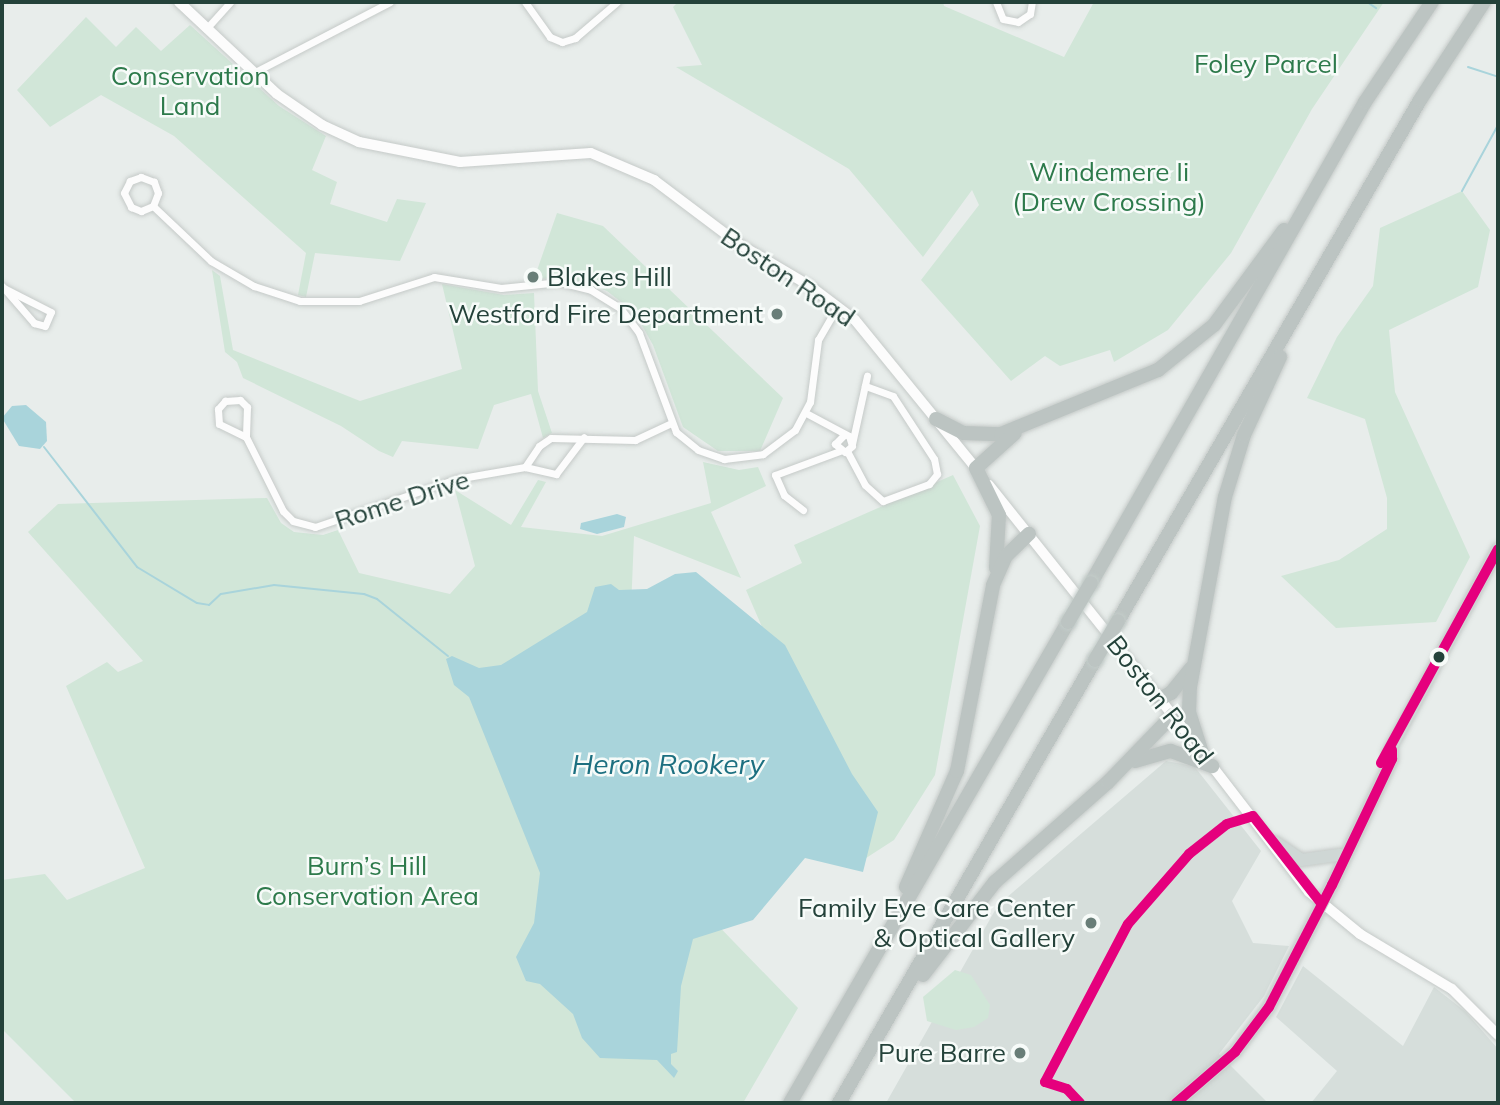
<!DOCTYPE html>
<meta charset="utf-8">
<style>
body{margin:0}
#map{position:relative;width:1500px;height:1105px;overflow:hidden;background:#e8edeb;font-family:Mulish,sans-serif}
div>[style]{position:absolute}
.built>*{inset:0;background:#d6dedb}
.green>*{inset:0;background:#d1e6d8}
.water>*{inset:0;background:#a9d4db}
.stream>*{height:2px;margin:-1px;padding:0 1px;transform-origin:1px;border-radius:1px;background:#a9d4db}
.roads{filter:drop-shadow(0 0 2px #c5cac8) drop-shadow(0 0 2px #c5cac8)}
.street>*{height:7px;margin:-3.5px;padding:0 3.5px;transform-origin:3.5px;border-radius:3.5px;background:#fcfcfc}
.secondary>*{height:10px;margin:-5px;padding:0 5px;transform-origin:5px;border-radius:5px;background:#fcfcfc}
.primary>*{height:12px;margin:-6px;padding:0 6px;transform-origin:6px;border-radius:6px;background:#cfd7d5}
.highway>*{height:14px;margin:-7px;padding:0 7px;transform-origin:7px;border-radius:7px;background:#bcc4c2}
.bridges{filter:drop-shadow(0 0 2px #c3ccc9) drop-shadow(0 0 2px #c3ccc9)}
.highway-bridge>*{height:14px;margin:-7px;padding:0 7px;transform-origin:7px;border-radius:7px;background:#bcc4c2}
.bus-1>*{height:10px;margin:-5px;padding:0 5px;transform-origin:5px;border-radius:5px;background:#e5007d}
.dots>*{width:19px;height:19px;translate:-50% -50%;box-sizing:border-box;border:4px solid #f7fbf9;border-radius:50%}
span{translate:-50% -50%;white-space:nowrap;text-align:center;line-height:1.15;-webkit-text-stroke:5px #f7fbf9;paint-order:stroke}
.park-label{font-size:26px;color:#2d7a4b}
.poi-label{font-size:26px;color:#24423a}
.left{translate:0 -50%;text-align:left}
.right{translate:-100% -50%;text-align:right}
.street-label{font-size:26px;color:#24423a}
.water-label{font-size:28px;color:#1c6f80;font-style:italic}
.frame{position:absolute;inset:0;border:4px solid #24423a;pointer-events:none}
</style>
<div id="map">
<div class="built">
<div style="clip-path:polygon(1166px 761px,1194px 766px,1261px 851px,1232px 901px,1253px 943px,1289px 946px,1264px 996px,1219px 1054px,1268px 1103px,886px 1103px,998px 905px)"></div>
<div style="clip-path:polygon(1303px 966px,1403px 1046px,1434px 987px,1466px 1012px,1498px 1049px,1498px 1103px,1311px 1103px,1337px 1071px,1276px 1017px)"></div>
</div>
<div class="green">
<div style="clip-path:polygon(678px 2px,943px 2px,944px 6px,1064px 57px,1094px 2px,1384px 2px,1312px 109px,1231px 253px,1168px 330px,1114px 362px,1110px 350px,1060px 366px,1045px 356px,1011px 381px,921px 280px,979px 205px,972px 190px,923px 257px,849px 169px,676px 67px,702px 65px,673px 7px)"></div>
<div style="clip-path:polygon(86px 17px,116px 47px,136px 27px,161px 51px,190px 25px,279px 106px,326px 136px,312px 170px,337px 182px,330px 204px,387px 222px,397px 199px,426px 203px,400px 261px,315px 253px,306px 297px,298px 295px,306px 253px,174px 136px,101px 95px,50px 127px,17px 90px)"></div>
<div style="clip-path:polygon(1462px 191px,1490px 230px,1478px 287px,1389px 330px,1395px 392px,1470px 557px,1436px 622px,1336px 628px,1281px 576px,1339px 560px,1387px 529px,1387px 498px,1365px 419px,1307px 398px,1337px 337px,1373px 286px,1380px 228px)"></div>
<div style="clip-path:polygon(557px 213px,603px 226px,783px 398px,760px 451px,718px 451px,683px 427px,653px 345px,635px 313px,607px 291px,570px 278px,534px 279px)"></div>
<div style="clip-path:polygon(212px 270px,220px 276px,233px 350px,360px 401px,462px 369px,442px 284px,504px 295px,534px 293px,538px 391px,552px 433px,543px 438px,531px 394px,494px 405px,478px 449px,402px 441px,393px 457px,379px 451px,341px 426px,243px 378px,237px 362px,225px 352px)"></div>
<div style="clip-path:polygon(703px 462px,739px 470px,758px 467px,766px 486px,711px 512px,741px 578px,634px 536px,626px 730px,548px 750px,798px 1008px,743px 1103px,76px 1103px,2px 1029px,2px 880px,45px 874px,67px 900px,145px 868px,66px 686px,107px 662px,118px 672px,143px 661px,28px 532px,58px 504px,267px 498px,281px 523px,294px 532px,323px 535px,338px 530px,359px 573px,450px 594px,475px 566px,455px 490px,511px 525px,538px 480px,546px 482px,521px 527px,602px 536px,711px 503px)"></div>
<div style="clip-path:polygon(953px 475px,980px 526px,935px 775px,894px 840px,863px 860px,746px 590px,802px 563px,794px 545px)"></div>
<div style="clip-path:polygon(955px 970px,971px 975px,990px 1005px,988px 1018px,974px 1027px,956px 1030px,927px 1021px,923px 997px)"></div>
</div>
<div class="water">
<div style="clip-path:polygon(26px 405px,46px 422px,47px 441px,40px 449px,19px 446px,2px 418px,12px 406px)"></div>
<div style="clip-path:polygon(617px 514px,626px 517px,624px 527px,597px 534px,580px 529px,581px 523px)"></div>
<div style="clip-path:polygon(696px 572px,785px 645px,852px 774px,878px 812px,863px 872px,805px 858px,753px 920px,693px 939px,681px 986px,677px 1052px,671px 1054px,671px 1064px,678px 1071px,674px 1078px,657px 1060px,600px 1058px,582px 1038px,573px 1014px,540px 984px,526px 981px,516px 957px,534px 923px,540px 873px,469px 697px,454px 685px,446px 659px,452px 656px,479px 668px,501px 665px,587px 612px,595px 587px,611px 584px,619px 590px,647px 589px,675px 574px)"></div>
</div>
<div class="stream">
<div style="left:1367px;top:2px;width:11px;rotate:34deg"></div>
<div style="left:1468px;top:67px;width:32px;rotate:18deg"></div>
<div style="left:1462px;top:191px;width:75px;rotate:-61.4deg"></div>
<div style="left:44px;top:447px;width:152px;rotate:52.2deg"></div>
<div style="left:137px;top:567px;width:70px;rotate:31deg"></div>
<div style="left:197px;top:603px;width:12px;rotate:9deg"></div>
<div style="left:209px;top:605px;width:16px;rotate:-43deg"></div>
<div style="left:221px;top:594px;width:54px;rotate:-9.6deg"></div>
<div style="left:274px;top:585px;width:90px;rotate:5.7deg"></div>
<div style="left:364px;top:594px;width:14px;rotate:21deg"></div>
<div style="left:377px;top:599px;width:91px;rotate:38.8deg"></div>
</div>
<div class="roads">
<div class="street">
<div style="left:525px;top:2px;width:43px;rotate:54.5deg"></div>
<div style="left:550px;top:37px;width:13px;rotate:23deg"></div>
<div style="left:562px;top:42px;width:14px;rotate:-17deg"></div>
<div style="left:575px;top:38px;width:55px;rotate:-40.6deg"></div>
<div style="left:996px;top:2px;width:18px;rotate:68deg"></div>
<div style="left:1003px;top:19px;width:15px;rotate:11deg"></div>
<div style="left:1018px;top:22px;width:14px;rotate:-34deg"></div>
<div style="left:1030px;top:14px;width:12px;rotate:-81deg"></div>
<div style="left:206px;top:29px;width:36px;rotate:-48deg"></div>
<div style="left:253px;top:73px;width:154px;rotate:-27.4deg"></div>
<div style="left:153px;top:206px;width:14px;rotate:-69deg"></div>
<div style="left:158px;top:193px;width:12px;rotate:-110deg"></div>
<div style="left:154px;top:182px;width:14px;rotate:-159deg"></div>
<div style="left:141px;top:177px;width:12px;rotate:160deg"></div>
<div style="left:130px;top:181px;width:13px;rotate:117deg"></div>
<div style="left:124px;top:193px;width:16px;rotate:63deg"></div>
<div style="left:131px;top:207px;width:11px;rotate:22deg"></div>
<div style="left:141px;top:211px;width:13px;rotate:-23deg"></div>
<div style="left:153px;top:206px;width:80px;rotate:43.5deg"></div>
<div style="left:211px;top:261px;width:50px;rotate:30.2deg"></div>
<div style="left:254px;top:286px;width:48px;rotate:18.1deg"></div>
<div style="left:300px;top:301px;width:59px"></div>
<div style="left:359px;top:301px;width:79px;rotate:-17.7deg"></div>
<div style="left:434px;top:277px;width:68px;rotate:9.3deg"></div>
<div style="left:501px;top:288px;width:59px;rotate:-5.8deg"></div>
<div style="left:560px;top:282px;width:32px;rotate:14deg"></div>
<div style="left:591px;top:290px;width:36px;rotate:32deg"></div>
<div style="left:621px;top:309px;width:30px;rotate:53deg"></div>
<div style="left:639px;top:333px;width:106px;rotate:69.5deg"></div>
<div style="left:676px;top:432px;width:28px;rotate:39deg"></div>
<div style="left:698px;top:450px;width:28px;rotate:19deg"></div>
<div style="left:724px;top:459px;width:39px;rotate:-7deg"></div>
<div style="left:763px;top:454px;width:40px;rotate:-37deg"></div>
<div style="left:795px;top:430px;width:32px;rotate:-62deg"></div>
<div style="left:810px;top:402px;width:63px;rotate:-82.6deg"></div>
<div style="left:818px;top:340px;width:39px;rotate:-60deg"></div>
<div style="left:2px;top:286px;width:49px;rotate:49.1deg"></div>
<div style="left:34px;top:323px;width:11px;rotate:15deg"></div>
<div style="left:45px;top:326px;width:15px;rotate:-67deg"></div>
<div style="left:51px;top:312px;width:55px;rotate:-153deg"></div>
<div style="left:806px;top:413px;width:49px;rotate:28.1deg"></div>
<div style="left:849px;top:436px;width:10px;rotate:73deg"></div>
<div style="left:852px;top:446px;width:9px;rotate:139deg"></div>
<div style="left:845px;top:452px;width:13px;rotate:-141deg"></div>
<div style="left:835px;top:444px;width:13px;rotate:-45deg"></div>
<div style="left:246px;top:437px;width:30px;rotate:-154deg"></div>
<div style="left:219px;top:424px;width:15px;rotate:-94deg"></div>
<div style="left:218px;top:409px;width:11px;rotate:-49deg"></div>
<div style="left:225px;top:401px;width:15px;rotate:-4deg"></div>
<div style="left:240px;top:400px;width:10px;rotate:45deg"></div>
<div style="left:247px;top:407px;width:30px;rotate:92deg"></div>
<div style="left:246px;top:437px;width:83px;rotate:63.4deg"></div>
<div style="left:283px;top:511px;width:14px;rotate:45deg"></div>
<div style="left:293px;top:521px;width:23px;rotate:15deg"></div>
<div style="left:315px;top:527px;width:149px;rotate:-18.8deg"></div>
<div style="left:456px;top:479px;width:70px;rotate:-9.9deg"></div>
<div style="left:525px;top:467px;width:32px;rotate:13deg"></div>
<div style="left:556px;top:474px;width:46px;rotate:-52.9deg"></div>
<div style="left:852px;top:444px;width:70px;rotate:-77.6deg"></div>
<div style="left:847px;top:451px;width:38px;rotate:62deg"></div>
<div style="left:865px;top:485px;width:24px;rotate:42deg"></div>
<div style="left:883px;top:501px;width:49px;rotate:-20.3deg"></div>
<div style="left:929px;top:484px;width:13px;rotate:-51deg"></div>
<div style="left:937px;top:474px;width:15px;rotate:-101deg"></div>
<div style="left:934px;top:459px;width:75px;rotate:-123.1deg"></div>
<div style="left:893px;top:396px;width:30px;rotate:-160deg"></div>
<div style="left:525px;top:467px;width:25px;rotate:-56deg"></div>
<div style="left:539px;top:446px;width:14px;rotate:-34deg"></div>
<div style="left:551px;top:438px;width:84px;rotate:1.4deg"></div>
<div style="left:635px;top:440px;width:38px;rotate:-25deg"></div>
<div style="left:803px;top:510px;width:24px;rotate:-142deg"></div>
<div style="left:784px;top:495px;width:22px;rotate:-114deg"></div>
<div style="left:775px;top:475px;width:69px;rotate:-20.3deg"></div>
</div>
<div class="secondary">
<div style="left:179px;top:2px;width:134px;rotate:43.2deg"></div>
<div style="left:277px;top:94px;width:55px;rotate:34.6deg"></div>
<div style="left:322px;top:125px;width:41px;rotate:24.7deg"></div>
<div style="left:359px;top:142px;width:103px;rotate:11.2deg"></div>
<div style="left:460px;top:162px;width:131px;rotate:-3.9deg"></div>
<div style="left:591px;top:153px;width:69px;rotate:23.2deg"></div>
<div style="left:654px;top:180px;width:106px;rotate:37deg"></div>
<div style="left:739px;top:244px;width:82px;rotate:30.6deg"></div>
<div style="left:810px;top:286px;width:56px;rotate:37.1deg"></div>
<div style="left:855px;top:320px;width:196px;rotate:50.8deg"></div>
<div style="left:989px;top:485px;width:334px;rotate:51.4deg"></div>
<div style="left:1209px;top:762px;width:164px;rotate:52.4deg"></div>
<div style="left:1309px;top:892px;width:66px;rotate:39.5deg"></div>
<div style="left:1360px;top:934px;width:107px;rotate:30.9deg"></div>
<div style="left:1452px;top:989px;width:65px;rotate:45deg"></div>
</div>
<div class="primary">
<div style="left:1388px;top:753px;width:232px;rotate:-61.7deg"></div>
<div style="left:1275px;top:842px;width:32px;rotate:34deg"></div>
<div style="left:1302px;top:860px;width:37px;rotate:-8deg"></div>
<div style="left:1176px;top:1103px;width:78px;rotate:-40.8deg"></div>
<div style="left:1235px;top:1052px;width:56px;rotate:-52.9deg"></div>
<div style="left:1269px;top:1007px;width:137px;rotate:-62.7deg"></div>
<div style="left:1332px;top:885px;width:140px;rotate:-64.5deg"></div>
<div style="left:1392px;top:759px;width:9px;rotate:-90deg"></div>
</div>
<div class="highway">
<div style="left:936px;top:419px;width:30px;rotate:27deg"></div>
<div style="left:963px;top:433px;width:38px;rotate:2deg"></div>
<div style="left:1001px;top:434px;width:170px;rotate:-22.2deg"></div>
<div style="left:1158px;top:370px;width:72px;rotate:-38.8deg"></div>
<div style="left:1214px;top:325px;width:118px;rotate:-53.6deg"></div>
<div style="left:996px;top:568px;width:53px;rotate:-86.8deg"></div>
<div style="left:999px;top:515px;width:52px;rotate:-116.1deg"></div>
<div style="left:976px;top:468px;width:52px;rotate:-41.9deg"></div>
<div style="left:1091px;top:583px;width:554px;rotate:-60.33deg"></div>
<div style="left:1365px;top:102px;width:120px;rotate:-56.2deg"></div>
<div style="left:1118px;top:621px;width:602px;rotate:-59.9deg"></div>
<div style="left:1420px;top:100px;width:117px;rotate:-56.9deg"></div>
<div style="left:1160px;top:699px;width:13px;rotate:-29deg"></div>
<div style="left:1171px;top:693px;width:32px;rotate:-51deg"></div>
<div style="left:1202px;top:753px;width:43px;rotate:-107.6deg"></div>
<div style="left:1189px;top:712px;width:25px;rotate:-88deg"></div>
<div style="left:1190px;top:687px;width:193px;rotate:-79.6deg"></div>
<div style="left:1225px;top:497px;width:65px;rotate:-73deg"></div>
<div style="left:1244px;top:435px;width:86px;rotate:-65.2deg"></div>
<div style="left:1135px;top:761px;width:37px;rotate:-16deg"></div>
<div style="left:1171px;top:751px;width:44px;rotate:20.1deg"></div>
<div style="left:906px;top:887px;width:127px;rotate:-66.3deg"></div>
<div style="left:957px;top:771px;width:189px;rotate:-79deg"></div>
<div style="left:993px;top:585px;width:32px;rotate:-66deg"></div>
<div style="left:1006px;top:556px;width:32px;rotate:-44deg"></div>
<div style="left:923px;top:975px;width:118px;rotate:-52.3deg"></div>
<div style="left:995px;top:882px;width:151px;rotate:-41.5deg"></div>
<div style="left:1108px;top:782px;width:93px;rotate:-45.9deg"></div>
<div style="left:790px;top:1103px;width:556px;rotate:-59.97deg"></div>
<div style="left:839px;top:1103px;width:512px;rotate:-59.98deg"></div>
</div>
</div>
<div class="bridges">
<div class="highway-bridge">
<div style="left:1068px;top:622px;width:45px;rotate:-59.5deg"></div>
<div style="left:1095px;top:660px;width:45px;rotate:-59.5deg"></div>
</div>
</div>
<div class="bus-1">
<div style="left:1381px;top:763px;width:244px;rotate:-61.3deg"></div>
<div style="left:1080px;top:1103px;width:19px;rotate:-133deg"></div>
<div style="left:1067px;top:1089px;width:23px;rotate:-162deg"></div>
<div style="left:1045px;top:1082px;width:178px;rotate:-62.3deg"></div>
<div style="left:1128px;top:924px;width:93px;rotate:-48.9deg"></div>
<div style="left:1189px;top:854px;width:48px;rotate:-38.3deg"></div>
<div style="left:1227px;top:824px;width:27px;rotate:-17deg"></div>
<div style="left:1253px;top:816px;width:110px;rotate:52deg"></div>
<div style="left:1176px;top:1103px;width:78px;rotate:-40.8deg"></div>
<div style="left:1235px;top:1052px;width:56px;rotate:-52.9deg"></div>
<div style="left:1269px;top:1007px;width:137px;rotate:-62.7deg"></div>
<div style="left:1332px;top:885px;width:140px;rotate:-64.5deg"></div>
<div style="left:1392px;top:759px;width:9px;rotate:-90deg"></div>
</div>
<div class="dots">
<div style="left:533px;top:277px;background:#697e78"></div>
<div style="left:777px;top:314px;background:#697e78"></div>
<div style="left:1439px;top:657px;background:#24423a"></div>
<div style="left:1091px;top:923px;background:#697e78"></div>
<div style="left:1020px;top:1053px;background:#697e78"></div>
</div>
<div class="park-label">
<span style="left:1266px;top:64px">Foley Parcel</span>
<span style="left:190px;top:91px">Conservation<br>Land</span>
<span style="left:1109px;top:187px">Windemere Ii<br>(Drew Crossing)</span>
<span style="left:367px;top:881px">Burn’s Hill<br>Conservation Area</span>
</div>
<div class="poi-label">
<span class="left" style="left:547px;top:277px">Blakes Hill</span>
<span class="right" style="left:763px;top:314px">Westford Fire Department</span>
<span class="right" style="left:1075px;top:923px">Family Eye Care Center<br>&amp; Optical Gallery</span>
<span class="right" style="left:1006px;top:1053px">Pure Barre</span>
</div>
<div class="street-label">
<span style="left:788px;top:277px;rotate:34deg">Boston Road</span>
<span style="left:402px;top:500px;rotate:-18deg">Rome Drive</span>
<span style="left:1160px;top:700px;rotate:52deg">Boston Road</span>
</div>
<div class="water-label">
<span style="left:668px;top:764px">Heron Rookery</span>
</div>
<div class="frame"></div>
</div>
